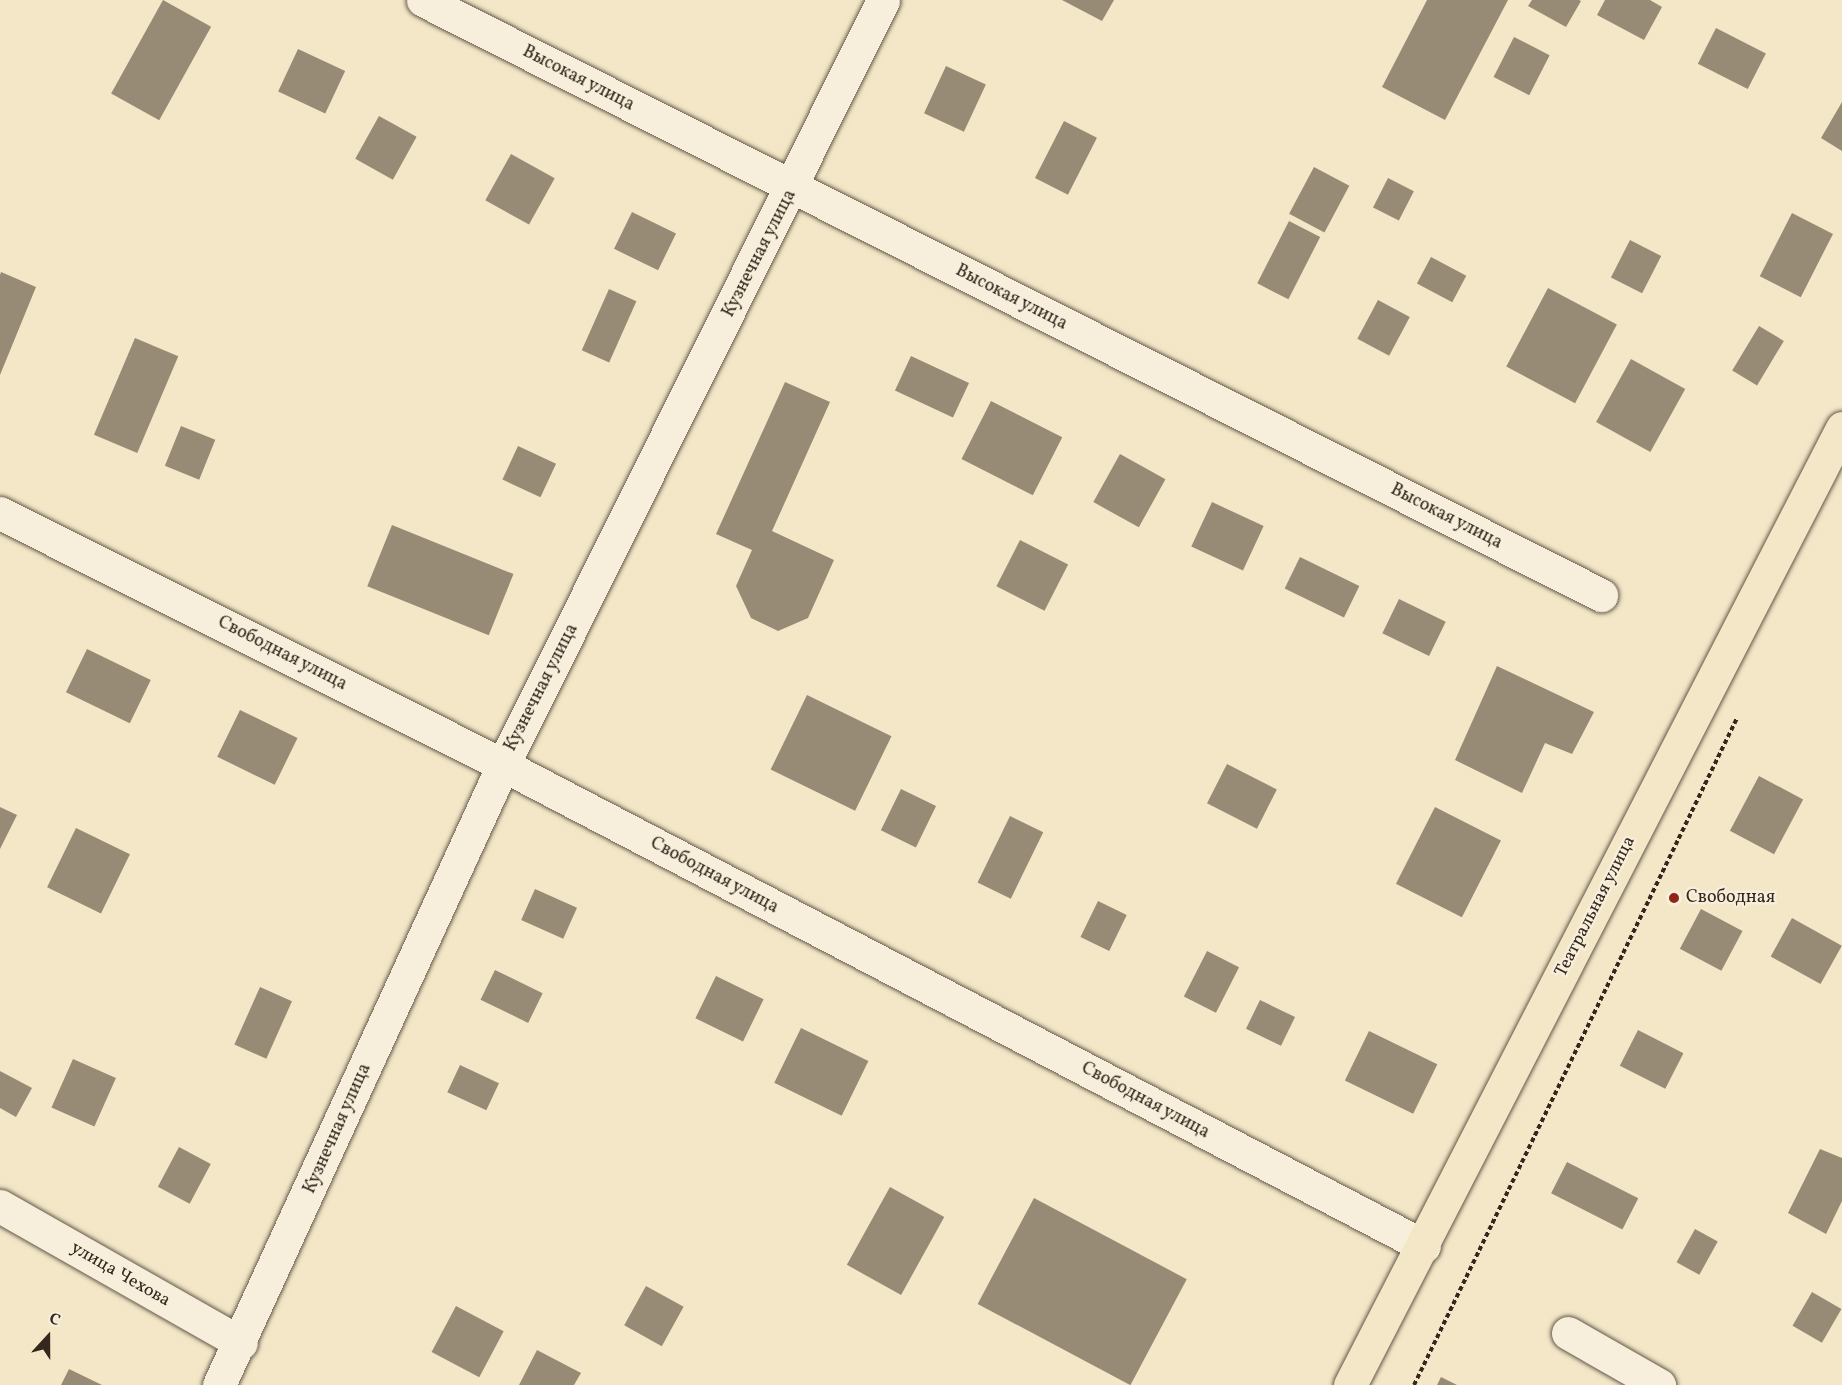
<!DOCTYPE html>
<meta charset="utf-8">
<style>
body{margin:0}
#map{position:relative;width:1842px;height:1385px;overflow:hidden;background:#f3e7c8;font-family:Vollkorn,serif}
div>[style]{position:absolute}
.building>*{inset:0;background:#978b76;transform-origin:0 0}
.path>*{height:4px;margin-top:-2px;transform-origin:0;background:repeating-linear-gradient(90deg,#34281e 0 4.5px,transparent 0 7.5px)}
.roads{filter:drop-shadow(0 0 2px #645848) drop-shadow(0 0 2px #645848)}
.minor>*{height:33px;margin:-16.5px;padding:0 16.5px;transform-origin:16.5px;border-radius:16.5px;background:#f7efdb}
.major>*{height:33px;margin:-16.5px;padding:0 16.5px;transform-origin:16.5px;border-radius:16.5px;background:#f3e7c8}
.dots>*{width:16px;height:16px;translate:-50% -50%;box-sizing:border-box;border:3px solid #f7efdb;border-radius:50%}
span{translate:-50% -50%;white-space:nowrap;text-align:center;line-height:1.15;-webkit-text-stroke:4.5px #f7efdb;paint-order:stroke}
.street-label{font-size:18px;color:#34281e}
.poi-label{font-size:18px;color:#34281e}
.left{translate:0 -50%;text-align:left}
.north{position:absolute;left:18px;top:1307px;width:60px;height:60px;-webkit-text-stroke:4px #f7efdb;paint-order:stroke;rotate:21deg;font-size:16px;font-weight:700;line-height:24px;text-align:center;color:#34281e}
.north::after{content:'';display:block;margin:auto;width:21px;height:27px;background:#34281e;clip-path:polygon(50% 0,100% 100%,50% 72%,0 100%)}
</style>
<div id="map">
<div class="building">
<div style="left:163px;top:0;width:55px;height:107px;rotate:29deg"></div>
<div style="clip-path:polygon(1062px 0,1114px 0,1102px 21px)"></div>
<div style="clip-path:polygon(1427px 0,1508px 0,1445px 120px,1382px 87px)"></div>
<div style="clip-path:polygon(1532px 0,1579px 0,1581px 1px,1566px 27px,1528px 6px)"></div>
<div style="clip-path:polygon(1605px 0,1650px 0,1662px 7px,1644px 40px,1597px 15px)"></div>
<div style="left:1716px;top:28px;width:56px;height:40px;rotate:27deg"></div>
<div style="left:1514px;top:37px;width:40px;height:45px;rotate:27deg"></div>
<div style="left:298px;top:49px;width:52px;height:47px;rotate:25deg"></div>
<div style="left:946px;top:66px;width:44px;height:52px;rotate:25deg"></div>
<div style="clip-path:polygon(1842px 102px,1842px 151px,1821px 138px)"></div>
<div style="left:379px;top:116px;width:43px;height:49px;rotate:29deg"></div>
<div style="left:1064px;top:121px;width:37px;height:64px;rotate:27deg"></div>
<div style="left:511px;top:154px;width:50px;height:53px;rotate:29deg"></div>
<div style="left:1314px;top:167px;width:40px;height:53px;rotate:28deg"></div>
<div style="left:1388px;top:178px;width:29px;height:33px;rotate:27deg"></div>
<div style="left:632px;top:212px;width:49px;height:41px;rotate:26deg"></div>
<div style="left:1792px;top:213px;width:46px;height:71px;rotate:27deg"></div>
<div style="left:1289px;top:221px;width:35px;height:70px;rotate:27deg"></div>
<div style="left:1630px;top:240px;width:35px;height:42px;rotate:27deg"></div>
<div style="left:1431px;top:257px;width:40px;height:30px;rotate:28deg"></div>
<div style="clip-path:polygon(1px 272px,36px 287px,0 375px,0 275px)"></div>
<div style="left:1548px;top:288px;width:78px;height:89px;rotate:28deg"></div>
<div style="left:609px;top:289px;width:30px;height:67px;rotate:24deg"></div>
<div style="left:1378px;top:300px;width:36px;height:44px;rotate:28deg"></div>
<div style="left:1759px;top:326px;width:29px;height:52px;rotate:31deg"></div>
<div style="left:135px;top:338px;width:47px;height:105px;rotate:23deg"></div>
<div style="left:911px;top:356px;width:64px;height:38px;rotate:25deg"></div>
<div style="left:1631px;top:359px;width:62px;height:72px;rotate:29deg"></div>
<div style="clip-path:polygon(785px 382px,830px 402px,772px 531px,834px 560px,808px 618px,778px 631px,751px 618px,736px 586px,752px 550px,716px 534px)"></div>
<div style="left:991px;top:401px;width:80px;height:65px;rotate:27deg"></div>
<div style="left:181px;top:426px;width:37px;height:43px;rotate:22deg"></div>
<div style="left:518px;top:446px;width:42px;height:37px;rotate:25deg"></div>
<div style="left:1120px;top:454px;width:52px;height:55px;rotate:29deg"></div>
<div style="left:1212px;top:502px;width:57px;height:49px;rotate:25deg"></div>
<div style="left:392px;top:525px;width:131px;height:66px;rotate:22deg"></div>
<div style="left:1020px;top:540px;width:54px;height:52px;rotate:27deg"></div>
<div style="left:1300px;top:557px;width:66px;height:35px;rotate:26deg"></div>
<div style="left:1399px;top:599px;width:52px;height:38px;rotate:26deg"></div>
<div style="left:87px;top:649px;width:71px;height:48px;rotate:26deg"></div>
<div style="clip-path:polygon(1497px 666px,1594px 712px,1572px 754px,1545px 743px,1522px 793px,1455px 760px)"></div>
<div style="left:807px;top:695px;width:94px;height:83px;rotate:26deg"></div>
<div style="left:240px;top:710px;width:64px;height:52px;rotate:26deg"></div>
<div style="left:1227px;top:764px;width:56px;height:44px;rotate:27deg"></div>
<div style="left:1759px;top:776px;width:50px;height:62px;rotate:28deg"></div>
<div style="left:901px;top:789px;width:39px;height:46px;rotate:26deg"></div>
<div style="clip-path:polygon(0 807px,17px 815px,0 849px)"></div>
<div style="left:1435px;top:807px;width:74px;height:86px;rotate:27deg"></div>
<div style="left:1010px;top:816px;width:37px;height:74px;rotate:26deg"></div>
<div style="left:76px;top:828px;width:60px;height:66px;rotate:26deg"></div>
<div style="left:535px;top:889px;width:46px;height:34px;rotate:24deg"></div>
<div style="left:1098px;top:901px;width:32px;height:40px;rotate:26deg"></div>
<div style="left:1701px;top:909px;width:47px;height:45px;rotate:28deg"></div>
<div style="left:1792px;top:918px;width:57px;height:44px;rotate:29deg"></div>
<div style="left:1207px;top:951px;width:36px;height:51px;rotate:27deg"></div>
<div style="left:495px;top:970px;width:53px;height:33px;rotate:26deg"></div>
<div style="left:716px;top:976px;width:53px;height:47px;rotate:26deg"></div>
<div style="left:260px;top:987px;width:35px;height:63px;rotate:24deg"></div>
<div style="left:1260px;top:1000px;width:39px;height:32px;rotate:26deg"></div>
<div style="left:801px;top:1028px;width:75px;height:61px;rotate:26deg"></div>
<div style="left:1638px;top:1030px;width:51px;height:40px;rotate:27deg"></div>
<div style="left:1369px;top:1031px;width:76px;height:55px;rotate:26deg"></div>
<div style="left:73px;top:1059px;width:47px;height:53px;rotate:24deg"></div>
<div style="left:460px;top:1065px;width:43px;height:30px;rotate:25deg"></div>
<div style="clip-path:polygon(0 1071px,32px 1088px,16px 1117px,0 1108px)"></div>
<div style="left:179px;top:1147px;width:36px;height:45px;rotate:28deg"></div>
<div style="clip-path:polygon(1820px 1149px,1842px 1158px,1842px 1201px,1826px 1234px,1788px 1213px)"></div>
<div style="left:1567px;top:1162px;width:80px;height:35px;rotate:27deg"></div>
<div style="left:890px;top:1187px;width:62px;height:89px;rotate:29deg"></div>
<div style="left:1034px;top:1198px;width:173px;height:120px;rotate:28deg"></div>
<div style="left:1695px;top:1229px;width:26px;height:38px;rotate:29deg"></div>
<div style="left:646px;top:1286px;width:43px;height:45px;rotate:29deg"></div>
<div style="left:1812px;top:1292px;width:34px;height:39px;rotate:30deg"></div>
<div style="left:456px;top:1306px;width:54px;height:52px;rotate:28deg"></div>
<div style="clip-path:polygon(537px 1350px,581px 1373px,574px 1385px,519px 1385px)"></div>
<div style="clip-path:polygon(69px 1369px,102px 1385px,61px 1385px)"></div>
<div style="clip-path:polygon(1441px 1377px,1457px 1385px,1437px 1385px)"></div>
</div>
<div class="path">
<div style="left:1414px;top:1385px;width:741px;rotate:-64.16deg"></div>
</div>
<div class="roads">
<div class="minor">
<div style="left:423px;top:0;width:1320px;rotate:26.8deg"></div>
<div style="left:0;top:513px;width:563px;rotate:26.61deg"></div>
<div style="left:503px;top:765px;width:1039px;rotate:27.58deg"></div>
<div style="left:0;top:1206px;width:277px;rotate:29.6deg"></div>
<div style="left:1568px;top:1333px;width:105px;rotate:29.7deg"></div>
<div style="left:219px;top:1385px;width:682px;rotate:-65.39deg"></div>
<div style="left:503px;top:765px;width:854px;rotate:-63.58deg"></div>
</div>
<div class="major">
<div style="left:1350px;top:1385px;width:1076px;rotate:-62.79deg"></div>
</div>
</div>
<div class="dots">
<div style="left:1674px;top:898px;background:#8f2418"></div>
</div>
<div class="street-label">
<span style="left:578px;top:79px;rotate:27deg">Высокая улица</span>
<span style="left:760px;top:254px;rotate:-63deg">Кузнечная улица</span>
<span style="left:1011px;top:298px;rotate:27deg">Высокая улица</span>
<span style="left:1446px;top:517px;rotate:27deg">Высокая улица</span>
<span style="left:282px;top:654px;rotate:27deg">Свободная улица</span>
<span style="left:542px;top:688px;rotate:-63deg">Кузнечная улица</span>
<span style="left:714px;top:876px;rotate:28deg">Свободная улица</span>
<span style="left:1596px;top:907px;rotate:-63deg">Театральная улица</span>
<span style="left:1145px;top:1101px;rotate:28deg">Свободная улица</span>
<span style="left:338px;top:1129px;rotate:-66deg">Кузнечная улица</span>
<span style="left:120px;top:1275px;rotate:30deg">улица Чехова</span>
</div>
<div class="poi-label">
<span class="left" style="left:1686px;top:898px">Свободная</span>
</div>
<div class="north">С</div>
</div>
